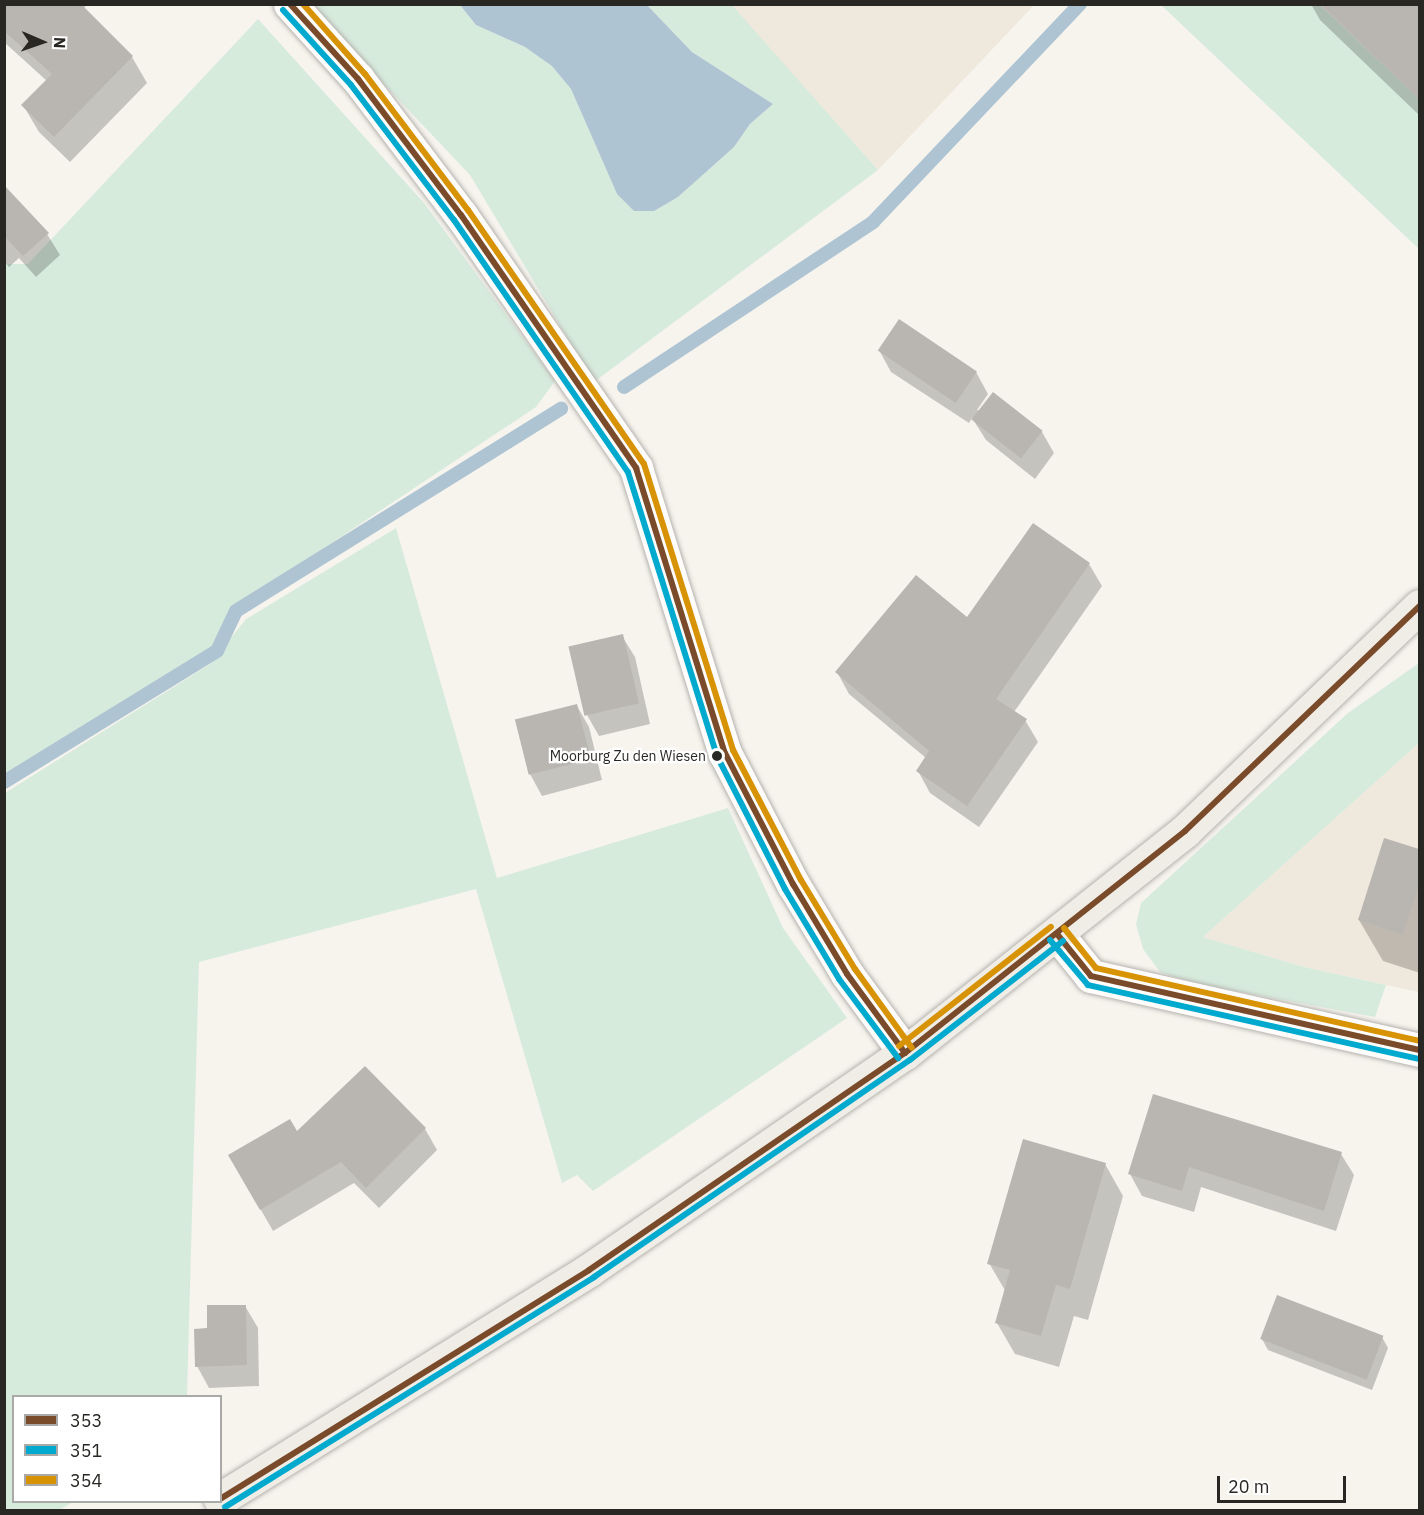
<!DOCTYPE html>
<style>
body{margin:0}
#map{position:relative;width:1424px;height:1515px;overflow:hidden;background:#f7f4ee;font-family:"IBM Plex Sans",sans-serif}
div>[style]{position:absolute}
.built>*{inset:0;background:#efe8dc}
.green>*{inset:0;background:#d7ebdd}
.water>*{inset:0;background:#aec4d3}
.shadow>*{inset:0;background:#0003}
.stream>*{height:14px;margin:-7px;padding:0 7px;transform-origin:7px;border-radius:7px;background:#aec4d3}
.building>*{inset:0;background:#b9b6b2;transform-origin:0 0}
.roads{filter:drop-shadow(0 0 2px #b5b3ae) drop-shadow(0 0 2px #b5b3ae)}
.minor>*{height:33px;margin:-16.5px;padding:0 16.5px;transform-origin:16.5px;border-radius:16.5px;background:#fefdfc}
.major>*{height:33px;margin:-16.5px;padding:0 16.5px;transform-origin:16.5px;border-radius:16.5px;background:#f0ede6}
.bus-1>*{height:6px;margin:-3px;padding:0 3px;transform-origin:3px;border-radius:3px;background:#7a4b2a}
.bus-2>*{height:6px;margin:-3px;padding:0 3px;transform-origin:3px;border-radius:3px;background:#00a9ce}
.bus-3>*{height:6px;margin:-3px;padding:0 3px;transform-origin:3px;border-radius:3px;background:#d89305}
.dots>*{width:16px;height:16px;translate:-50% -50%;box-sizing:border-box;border:3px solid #fff;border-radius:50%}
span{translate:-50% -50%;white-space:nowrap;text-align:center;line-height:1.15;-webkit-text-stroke:4.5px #fff;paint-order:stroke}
.bus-label{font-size:14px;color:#292723}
.right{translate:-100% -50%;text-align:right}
.frame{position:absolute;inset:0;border:6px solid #292723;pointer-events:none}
.legend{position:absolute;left:12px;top:1395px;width:210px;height:108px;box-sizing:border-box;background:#fff;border:2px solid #a9a9a7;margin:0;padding:8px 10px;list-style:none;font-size:18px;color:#292723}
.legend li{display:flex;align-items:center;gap:12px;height:30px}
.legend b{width:30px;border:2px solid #a9a9a7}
.north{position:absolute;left:12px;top:12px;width:60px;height:60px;-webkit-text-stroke:4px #fff;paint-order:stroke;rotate:92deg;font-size:16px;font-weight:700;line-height:24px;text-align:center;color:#292723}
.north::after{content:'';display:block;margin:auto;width:21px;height:27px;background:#292723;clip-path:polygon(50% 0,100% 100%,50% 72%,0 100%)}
.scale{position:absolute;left:1217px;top:1476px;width:129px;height:27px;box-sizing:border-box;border:3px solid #292723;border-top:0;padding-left:8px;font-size:18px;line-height:21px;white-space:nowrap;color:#292723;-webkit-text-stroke:4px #fff;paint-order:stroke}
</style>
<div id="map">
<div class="built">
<div style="clip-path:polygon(731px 5px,1034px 5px,878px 170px)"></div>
<div style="clip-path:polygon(1419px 743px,1419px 992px,1304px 967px,1203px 937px)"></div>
</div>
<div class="green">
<div style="clip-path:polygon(309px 5px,460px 5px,476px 25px,525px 47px,552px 65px,571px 89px,617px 194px,634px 210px,653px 211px,678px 197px,734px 147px,750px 124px,773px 104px,692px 52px,647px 5px,732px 5px,878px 170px,594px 382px,470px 175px)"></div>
<div style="clip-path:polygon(1161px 5px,1320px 5px,1419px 99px,1419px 249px)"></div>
<div style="clip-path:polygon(258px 19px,424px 203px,555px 381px,536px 407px,234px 608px,212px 647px,5px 774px,5px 264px,28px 264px)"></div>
<div style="clip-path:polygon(396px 528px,497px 878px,728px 808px,783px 928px,847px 1018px,593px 1191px,577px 1175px,562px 1183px,476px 889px,199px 962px,187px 1396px,14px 1396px,14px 1502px,73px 1502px,59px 1510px,5px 1510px,5px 793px,210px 664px,246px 619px)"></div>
<div style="clip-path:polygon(1419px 663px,1419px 743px,1203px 937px,1304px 967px,1386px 985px,1375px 1017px,1193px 983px,1160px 972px,1143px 949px,1136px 924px,1141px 903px,1348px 713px)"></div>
</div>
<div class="water">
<div style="clip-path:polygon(460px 5px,647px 5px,692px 52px,773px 104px,750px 124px,734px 147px,678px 197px,654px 211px,634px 211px,617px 194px,571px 89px,552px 66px,525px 47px,476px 25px)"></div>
</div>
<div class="shadow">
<div style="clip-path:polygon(4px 4px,88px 4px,83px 9px,132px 57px,147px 83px,70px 162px,39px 132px,23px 105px,47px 81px,4px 42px)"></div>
<div style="clip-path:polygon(1311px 4px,1420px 4px,1420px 116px,1320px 20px)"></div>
<div style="clip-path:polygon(4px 187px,47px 234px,60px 255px,36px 277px,19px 258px,9px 267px,4px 261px)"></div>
<div style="clip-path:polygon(879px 350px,976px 372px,988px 394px,977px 410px,1042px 432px,1054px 453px,1035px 479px,986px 440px,972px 418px,969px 423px,891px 372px)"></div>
<div style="clip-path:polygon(1033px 525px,1089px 564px,1102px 586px,1014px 712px,1025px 720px,1038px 742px,979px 827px,930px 793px,918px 771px,926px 758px,849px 694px,837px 672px,968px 619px)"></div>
<div style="clip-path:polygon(622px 636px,635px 657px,650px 724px,599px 736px,587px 715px,571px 648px)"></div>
<div style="clip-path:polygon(577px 706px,589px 727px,602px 780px,542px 796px,530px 774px)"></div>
<div style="clip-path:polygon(1385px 840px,1420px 851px,1420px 973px,1383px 961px,1359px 920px)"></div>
<div style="clip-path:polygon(365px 1068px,425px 1129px,437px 1150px,379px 1208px,354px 1183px,273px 1231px,230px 1156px,297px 1133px)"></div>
<div style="clip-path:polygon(1154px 1095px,1341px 1154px,1354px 1175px,1336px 1231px,1201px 1187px,1194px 1212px,1142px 1196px,1130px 1174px)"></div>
<div style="clip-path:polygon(1105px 1164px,1123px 1196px,1088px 1320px,1074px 1316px,1059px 1367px,1015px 1354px,997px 1323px,1006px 1292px,989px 1263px)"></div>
<div style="clip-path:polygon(245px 1306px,258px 1328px,259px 1386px,209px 1388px,197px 1366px,209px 1330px)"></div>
<div style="clip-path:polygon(1382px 1337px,1388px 1348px,1372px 1390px,1268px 1350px,1262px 1339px)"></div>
</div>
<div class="stream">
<div style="left:624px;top:387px;width:299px;rotate:-33.5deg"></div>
<div style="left:873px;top:222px;width:301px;rotate:-46.5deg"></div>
<div style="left:4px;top:782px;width:250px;rotate:-31.6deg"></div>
<div style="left:217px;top:651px;width:44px;rotate:-64.6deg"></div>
<div style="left:236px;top:611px;width:383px;rotate:-31.9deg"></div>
</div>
<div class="building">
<div style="clip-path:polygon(4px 4px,81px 4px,133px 56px,54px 137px,21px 105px,52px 74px,4px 31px)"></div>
<div style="clip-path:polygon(1320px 4px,1419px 4px,1419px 99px)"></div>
<div style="clip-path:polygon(4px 185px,49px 233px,23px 256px,4px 236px)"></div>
<div style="left:899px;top:319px;width:94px;height:38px;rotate:34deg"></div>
<div style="left:993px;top:392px;width:63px;height:35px;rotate:38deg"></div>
<div style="clip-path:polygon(1033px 523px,1090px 563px,996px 699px,1027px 719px,967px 806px,916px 771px,929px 751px,835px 672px,916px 575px,967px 617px)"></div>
<div style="left:623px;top:634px;width:71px;height:56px;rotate:77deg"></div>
<div style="left:577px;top:704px;width:57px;height:64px;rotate:76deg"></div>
<div style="clip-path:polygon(1384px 838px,1419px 849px,1419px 884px,1403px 935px,1358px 920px)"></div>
<div style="clip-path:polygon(365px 1066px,426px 1128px,366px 1188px,341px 1162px,260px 1210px,228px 1155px,290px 1119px,297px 1131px)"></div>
<div style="clip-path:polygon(1153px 1094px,1342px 1152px,1324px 1211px,1189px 1167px,1182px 1191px,1128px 1174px)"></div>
<div style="clip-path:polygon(1023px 1139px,1106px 1163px,1070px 1289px,1056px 1285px,1041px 1336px,995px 1323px,1010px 1270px,987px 1264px)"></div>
<div style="left:1277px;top:1295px;width:114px;height:47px;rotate:21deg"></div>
<div style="clip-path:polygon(207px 1305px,246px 1305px,247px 1365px,195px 1367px,194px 1329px,207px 1328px)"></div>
</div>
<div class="roads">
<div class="minor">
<div style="left:290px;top:4px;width:101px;rotate:47.8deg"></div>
<div style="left:358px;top:79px;width:171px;rotate:52.9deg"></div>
<div style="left:461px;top:215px;width:308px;rotate:55.3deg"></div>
<div style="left:636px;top:468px;width:299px;rotate:72.7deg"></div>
<div style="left:725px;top:753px;width:148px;rotate:62.6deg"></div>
<div style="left:793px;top:884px;width:105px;rotate:59deg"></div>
<div style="left:847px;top:974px;width:98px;rotate:53.7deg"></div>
<div style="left:1057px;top:934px;width:54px;rotate:51deg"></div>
<div style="left:1091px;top:976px;width:337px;rotate:12.7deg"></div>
</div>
<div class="major">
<div style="left:220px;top:1499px;width:434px;rotate:-31.8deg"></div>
<div style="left:589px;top:1270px;width:383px;rotate:-34.5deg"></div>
<div style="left:905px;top:1053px;width:357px;rotate:-38.4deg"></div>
<div style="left:1185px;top:831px;width:325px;rotate:-43.8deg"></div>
</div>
</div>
<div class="bus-1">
<div style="left:290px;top:4px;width:101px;rotate:47.8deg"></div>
<div style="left:358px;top:79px;width:171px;rotate:52.9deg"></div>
<div style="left:461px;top:215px;width:308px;rotate:55.3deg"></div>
<div style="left:636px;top:468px;width:299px;rotate:72.7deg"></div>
<div style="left:725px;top:753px;width:148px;rotate:62.6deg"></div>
<div style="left:793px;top:884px;width:105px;rotate:59deg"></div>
<div style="left:847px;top:974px;width:98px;rotate:53.7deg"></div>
<div style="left:1057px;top:934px;width:54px;rotate:51deg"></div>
<div style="left:1091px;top:976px;width:337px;rotate:12.7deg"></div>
<div style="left:220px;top:1499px;width:434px;rotate:-31.8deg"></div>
<div style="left:589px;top:1270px;width:383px;rotate:-34.5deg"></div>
<div style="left:905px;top:1053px;width:357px;rotate:-38.4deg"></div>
<div style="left:1185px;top:831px;width:325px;rotate:-43.8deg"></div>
</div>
<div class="bus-2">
<div style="left:283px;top:10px;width:101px;rotate:47.8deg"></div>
<div style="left:351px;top:85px;width:170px;rotate:52.7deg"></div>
<div style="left:454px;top:220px;width:306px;rotate:55.4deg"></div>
<div style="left:628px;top:472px;width:298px;rotate:72.6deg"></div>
<div style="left:717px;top:756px;width:149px;rotate:62.9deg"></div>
<div style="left:785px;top:889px;width:105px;rotate:59deg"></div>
<div style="left:839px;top:979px;width:99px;rotate:53.2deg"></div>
<div style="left:1050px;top:940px;width:59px;rotate:49.8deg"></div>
<div style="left:1088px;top:985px;width:338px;rotate:12.6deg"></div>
<div style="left:225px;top:1507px;width:435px;rotate:-31.9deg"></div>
<div style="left:594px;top:1277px;width:383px;rotate:-34.5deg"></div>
<div style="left:910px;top:1060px;width:194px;rotate:-37.9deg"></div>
</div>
<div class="bus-3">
<div style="left:303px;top:4px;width:94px;rotate:48.5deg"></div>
<div style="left:365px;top:74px;width:171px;rotate:52.9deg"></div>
<div style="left:468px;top:210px;width:309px;rotate:55.3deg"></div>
<div style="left:644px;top:464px;width:300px;rotate:72.7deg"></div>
<div style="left:733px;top:750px;width:147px;rotate:62.4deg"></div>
<div style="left:801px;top:880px;width:104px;rotate:58.8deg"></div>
<div style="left:855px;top:969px;width:97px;rotate:54.2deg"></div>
<div style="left:1064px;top:928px;width:51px;rotate:51.3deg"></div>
<div style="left:1096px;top:968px;width:332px;rotate:12.7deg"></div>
<div style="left:899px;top:1046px;width:193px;rotate:-38.1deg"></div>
</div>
<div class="dots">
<div style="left:717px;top:756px;background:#292723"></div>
</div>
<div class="bus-label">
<span class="right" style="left:706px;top:756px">Moorburg Zu den Wiesen</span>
</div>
<div class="frame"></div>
<ul class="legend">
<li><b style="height:8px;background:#7a4b2a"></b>353</li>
<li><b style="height:8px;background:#00a9ce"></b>351</li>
<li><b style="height:8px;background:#d89305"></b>354</li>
</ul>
<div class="north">N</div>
<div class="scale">20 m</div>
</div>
